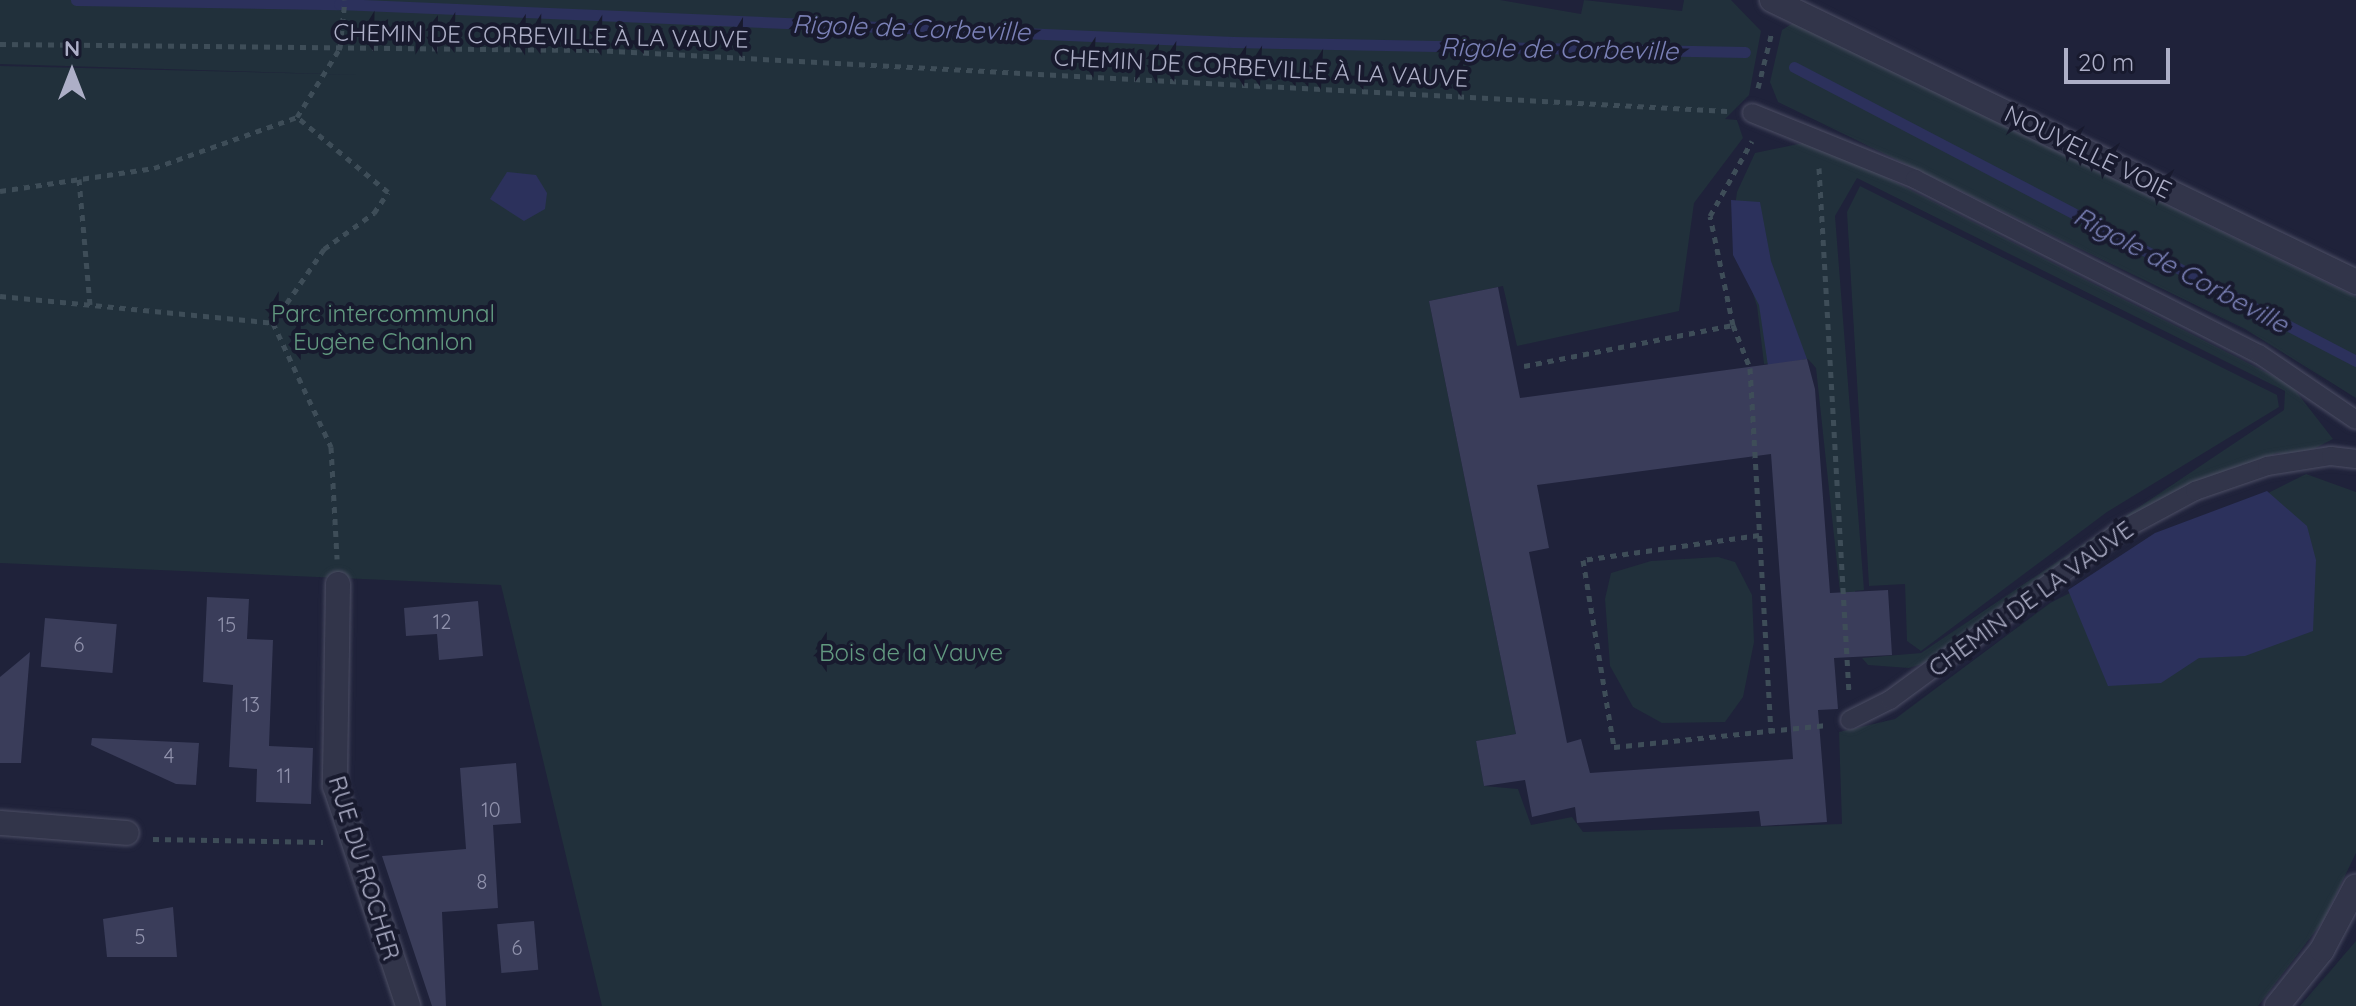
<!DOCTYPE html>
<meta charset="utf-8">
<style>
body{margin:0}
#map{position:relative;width:2356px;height:1006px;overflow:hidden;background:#1f223a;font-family:Quicksand,sans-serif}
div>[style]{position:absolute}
.green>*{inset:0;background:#21303b}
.water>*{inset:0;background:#2c315c}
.stream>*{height:11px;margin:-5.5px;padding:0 5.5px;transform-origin:5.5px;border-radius:5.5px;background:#2c315c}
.building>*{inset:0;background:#3a3d5a;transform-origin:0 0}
.path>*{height:5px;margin-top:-2.5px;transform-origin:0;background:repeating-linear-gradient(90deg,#3e4d58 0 6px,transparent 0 12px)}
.roads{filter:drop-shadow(0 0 2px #4d4f65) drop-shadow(0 0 2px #4d4f65)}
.service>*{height:18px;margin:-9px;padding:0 9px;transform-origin:9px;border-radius:9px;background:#32354a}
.minor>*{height:24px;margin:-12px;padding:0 12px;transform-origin:12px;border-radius:12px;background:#32354a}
.tertiary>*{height:24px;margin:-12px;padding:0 12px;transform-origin:12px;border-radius:12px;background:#32354a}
span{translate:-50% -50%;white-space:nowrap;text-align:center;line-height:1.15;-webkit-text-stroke:8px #181a2e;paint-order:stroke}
.number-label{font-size:20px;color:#9092ac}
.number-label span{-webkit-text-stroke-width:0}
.street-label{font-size:24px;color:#adafc7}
.park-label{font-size:24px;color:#629980}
.water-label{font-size:26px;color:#7a80b6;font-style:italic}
.north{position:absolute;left:32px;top:32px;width:80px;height:80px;-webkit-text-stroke:6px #181a2e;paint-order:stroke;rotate:0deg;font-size:22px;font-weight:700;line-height:32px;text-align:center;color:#adafc7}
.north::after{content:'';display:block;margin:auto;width:28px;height:36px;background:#adafc7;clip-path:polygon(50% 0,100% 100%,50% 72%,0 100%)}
.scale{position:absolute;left:2064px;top:48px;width:106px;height:36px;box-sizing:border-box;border:4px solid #adafc7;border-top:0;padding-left:10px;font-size:24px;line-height:28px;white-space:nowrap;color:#adafc7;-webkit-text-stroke:6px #181a2e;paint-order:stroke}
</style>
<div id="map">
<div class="green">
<div style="clip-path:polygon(0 0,1500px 0,1581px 14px,1584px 0,1682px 11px,1684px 0,1731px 0,1761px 31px,1749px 95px,1725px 119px,1737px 120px,1743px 138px,1694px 203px,1679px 311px,1517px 346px,1503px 286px,1429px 301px,1516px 734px,1476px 741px,1484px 786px,1518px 789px,1531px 825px,1572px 817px,1583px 832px,1842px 824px,1839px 732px,1895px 719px,2050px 603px,2306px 474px,2356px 492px,2356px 853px,2323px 921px,2258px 1006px,602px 1006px,501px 585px,0 563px,0 66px,363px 75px,0 64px)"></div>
<div style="clip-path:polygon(1793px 23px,2356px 297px,2356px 398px,2245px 329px,1778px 102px,1770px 82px,1782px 30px)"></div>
<div style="clip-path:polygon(1803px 143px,1850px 159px,2291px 385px,2333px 439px,2298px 457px,2277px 453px,2203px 483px,1939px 659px,1909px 668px,1868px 665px,1862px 658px,1921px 653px,2284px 410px,2285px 391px,1857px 178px,1835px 216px,1864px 590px,1855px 591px,1858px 656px,1847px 657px,1816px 368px,1808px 359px,1764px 364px,1757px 306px,1732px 228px,1737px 192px,1755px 153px)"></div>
<div style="clip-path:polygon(1860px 186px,2277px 395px,2279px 407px,2107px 512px,1921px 651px,1907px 641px,1905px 584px,1869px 586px,1847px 212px)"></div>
<div style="clip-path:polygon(1718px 557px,1735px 562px,1752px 595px,1754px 642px,1743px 697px,1725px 722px,1662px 723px,1633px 707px,1610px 666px,1605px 599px,1611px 573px,1651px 561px)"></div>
<div style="clip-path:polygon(2356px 941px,2356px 1006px,2300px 1006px)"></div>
</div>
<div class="water">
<div style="clip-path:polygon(507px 172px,536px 175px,547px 193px,545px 209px,524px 221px,490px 199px)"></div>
<div style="clip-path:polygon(1731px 200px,1760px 202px,1771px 261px,1807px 359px,1768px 366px,1759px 305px,1733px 255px)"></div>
<div style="clip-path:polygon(2267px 491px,2307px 526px,2316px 560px,2313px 631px,2245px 656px,2199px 658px,2161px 683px,2108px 686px,2068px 590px,2155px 533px)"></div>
</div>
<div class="stream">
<div style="left:76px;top:0;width:263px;rotate:0.9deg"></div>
<div style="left:339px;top:4px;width:895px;rotate:2.43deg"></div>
<div style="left:1233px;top:42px;width:512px;rotate:1.12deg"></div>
<div style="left:1794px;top:67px;width:634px;rotate:27.62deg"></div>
</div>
<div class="building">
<div style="clip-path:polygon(evenodd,1498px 287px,1520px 398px,1807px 359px,1815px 389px,1830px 593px,1888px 590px,1892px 655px,1834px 658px,1838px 709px,1818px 710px,1827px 822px,1761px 826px,1759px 811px,1577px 823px,1575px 807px,1532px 817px,1525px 780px,1484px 786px,1476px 741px,1516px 734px,1429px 301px,1498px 287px,1771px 454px,1793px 759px,1590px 773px,1581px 739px,1567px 743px,1529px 552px,1549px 548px,1537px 485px,1771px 454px)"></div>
<div style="clip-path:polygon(207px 597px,249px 599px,247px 639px,273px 640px,269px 746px,313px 748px,311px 804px,256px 802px,257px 769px,229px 767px,233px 685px,203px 682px)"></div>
<div style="clip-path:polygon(478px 601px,483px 656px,439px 660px,437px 634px,406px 636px,404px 608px)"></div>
<div style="left:45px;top:618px;width:72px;height:49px;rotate:5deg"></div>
<div style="clip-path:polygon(30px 652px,21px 763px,0 763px,0 677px)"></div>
<div style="clip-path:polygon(92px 738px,199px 743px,196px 785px,176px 784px,91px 745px)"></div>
<div style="clip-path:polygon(516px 763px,521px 823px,493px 825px,498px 908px,442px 912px,446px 1006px,432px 1006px,382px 856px,466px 849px,460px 768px)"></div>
<div style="clip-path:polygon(173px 907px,177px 957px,107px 957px,103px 919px)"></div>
<div style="left:534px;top:921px;width:49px;height:37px;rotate:85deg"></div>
</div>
<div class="path">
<div style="left:0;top:44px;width:595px;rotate:0.58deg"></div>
<div style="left:595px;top:50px;width:1134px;rotate:3.08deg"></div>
<div style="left:1758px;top:88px;width:58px;rotate:-76deg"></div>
<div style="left:1819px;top:168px;width:526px;rotate:86.73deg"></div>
<div style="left:79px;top:179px;width:126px;rotate:85deg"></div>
<div style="left:0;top:191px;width:156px;rotate:-8.5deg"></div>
<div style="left:154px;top:168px;width:152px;rotate:-19.6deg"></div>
<div style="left:297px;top:117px;width:81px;rotate:-58.1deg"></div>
<div style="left:340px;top:48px;width:48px;rotate:-84.1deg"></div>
<div style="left:0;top:296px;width:274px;rotate:5.6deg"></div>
<div style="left:273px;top:323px;width:137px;rotate:64.9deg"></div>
<div style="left:331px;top:447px;width:112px;rotate:86.9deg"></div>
<div style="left:273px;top:323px;width:90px;rotate:-55.4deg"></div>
<div style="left:324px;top:249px;width:62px;rotate:-35.8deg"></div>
<div style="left:374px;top:213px;width:25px;rotate:-56deg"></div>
<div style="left:388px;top:192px;width:118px;rotate:-140.5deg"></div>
<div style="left:1733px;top:325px;width:46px;rotate:68.4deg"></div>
<div style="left:1750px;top:368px;width:365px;rotate:86.7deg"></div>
<div style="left:1524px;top:366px;width:213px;rotate:-11.1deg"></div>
<div style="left:1733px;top:325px;width:111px;rotate:-101.9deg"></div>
<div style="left:1710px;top:216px;width:86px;rotate:-60.8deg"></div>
<div style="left:1759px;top:535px;width:178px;rotate:171.9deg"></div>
<div style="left:1583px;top:560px;width:190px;rotate:80.6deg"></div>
<div style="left:1614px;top:747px;width:214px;rotate:-5.9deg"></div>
<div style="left:153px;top:839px;width:170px;rotate:1deg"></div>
</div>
<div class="roads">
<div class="service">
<div style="left:1752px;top:113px;width:176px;rotate:22deg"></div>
<div style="left:1915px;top:179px;width:386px;rotate:27deg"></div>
<div style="left:2259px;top:354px;width:117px;rotate:34.2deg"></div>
<div style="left:1850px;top:720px;width:45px;rotate:-26.6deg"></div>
<div style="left:1890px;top:700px;width:282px;rotate:-36.3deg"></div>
<div style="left:2117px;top:533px;width:89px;rotate:-28.3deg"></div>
<div style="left:2195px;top:491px;width:76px;rotate:-19.1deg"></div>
<div style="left:2267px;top:466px;width:65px;rotate:-8.9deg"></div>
<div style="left:2331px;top:456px;width:25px;rotate:7deg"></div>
</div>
<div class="minor">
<div style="left:338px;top:584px;width:202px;rotate:90.9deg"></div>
<div style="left:335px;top:786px;width:232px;rotate:71.6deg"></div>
<div style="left:0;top:823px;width:127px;rotate:4.5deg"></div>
<div style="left:2277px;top:1006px;width:72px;rotate:-51.2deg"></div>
<div style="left:2322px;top:950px;width:72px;rotate:-62deg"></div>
</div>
<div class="tertiary">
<div style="left:1772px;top:0;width:649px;rotate:25.77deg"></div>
</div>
</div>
<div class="number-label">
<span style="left:442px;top:621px">12</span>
<span style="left:227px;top:624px">15</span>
<span style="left:79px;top:644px">6</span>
<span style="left:251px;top:704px">13</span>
<span style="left:169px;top:755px">4</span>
<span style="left:284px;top:775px">11</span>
<span style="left:491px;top:809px">10</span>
<span style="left:482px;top:881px">8</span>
<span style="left:140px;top:936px">5</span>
<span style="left:517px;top:947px">6</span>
</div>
<div class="street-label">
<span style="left:541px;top:36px;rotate:1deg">CHEMIN DE CORBEVILLE À LA VAUVE</span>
<span style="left:1261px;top:68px;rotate:3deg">CHEMIN DE CORBEVILLE À LA VAUVE</span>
<span style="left:2088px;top:152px;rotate:26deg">NOUVELLE VOIE</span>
<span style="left:2031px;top:599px;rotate:-36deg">CHEMIN DE LA VAUVE</span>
<span style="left:364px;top:868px;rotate:73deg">RUE DU ROCHER</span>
</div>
<div class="park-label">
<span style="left:383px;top:328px">Parc intercommunal<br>Eugène Chanlon</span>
<span style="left:911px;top:653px">Bois de la Vauve</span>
</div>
<div class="water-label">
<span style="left:911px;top:28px;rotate:2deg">Rigole de Corbeville</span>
<span style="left:1559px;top:49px;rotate:1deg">Rigole de Corbeville</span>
<span style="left:2181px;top:270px;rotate:28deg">Rigole de Corbeville</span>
</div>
<div class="north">N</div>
<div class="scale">20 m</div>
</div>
